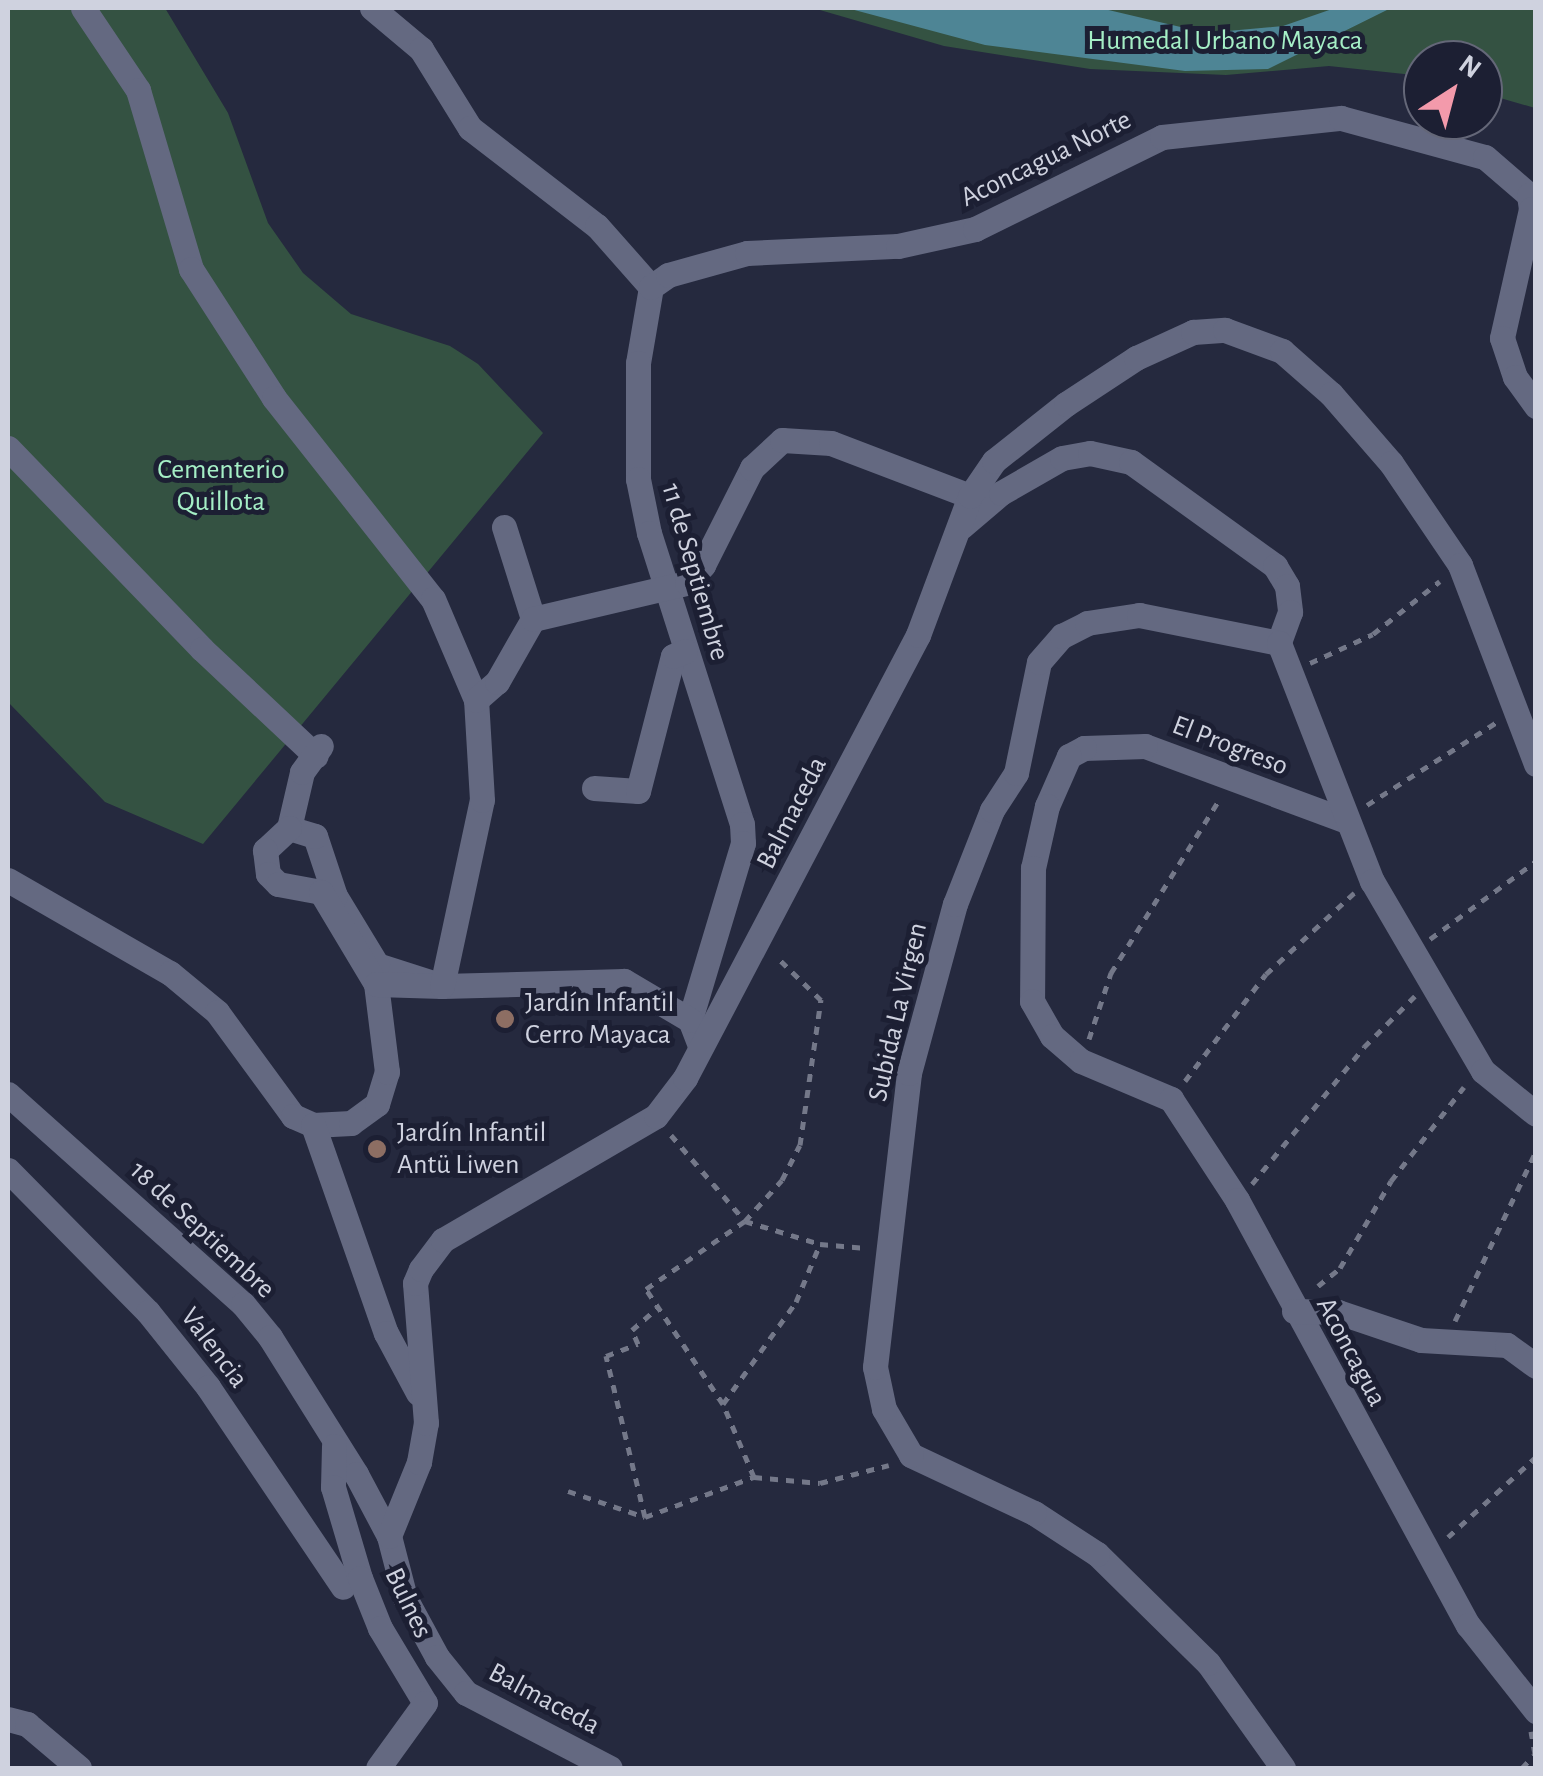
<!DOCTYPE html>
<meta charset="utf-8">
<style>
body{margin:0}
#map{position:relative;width:1543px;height:1776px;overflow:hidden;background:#25293e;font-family:"Alegreya Sans",sans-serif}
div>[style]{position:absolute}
.green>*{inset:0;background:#345242}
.water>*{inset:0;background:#4e8595}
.path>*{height:5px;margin-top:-2.5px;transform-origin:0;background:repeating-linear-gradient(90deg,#747889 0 8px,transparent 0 16px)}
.minor>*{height:25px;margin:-12.5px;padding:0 12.5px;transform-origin:12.5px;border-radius:12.5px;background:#646981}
.dots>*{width:28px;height:28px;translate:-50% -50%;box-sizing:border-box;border:5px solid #1c1f33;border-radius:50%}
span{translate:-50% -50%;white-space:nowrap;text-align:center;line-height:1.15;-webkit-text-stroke:10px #1c1f33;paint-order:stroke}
.park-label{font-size:28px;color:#a5efc6}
.street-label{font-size:28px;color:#cfd2df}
.poi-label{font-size:28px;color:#cfd2df}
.left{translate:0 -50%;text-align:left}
.frame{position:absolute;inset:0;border:10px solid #cfd2df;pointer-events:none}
.north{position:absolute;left:1403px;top:40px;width:100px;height:100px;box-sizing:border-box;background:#1c1f33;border:2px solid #646778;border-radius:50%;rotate:36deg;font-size:28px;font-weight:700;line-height:40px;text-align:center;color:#cfd2df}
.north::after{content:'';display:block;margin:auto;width:35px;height:45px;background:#f39aab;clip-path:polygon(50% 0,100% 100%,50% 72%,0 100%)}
</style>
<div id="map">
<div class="green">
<div style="clip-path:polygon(8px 8px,165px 8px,228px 113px,268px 223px,303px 273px,351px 314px,450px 346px,478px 364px,543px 433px,203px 844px,105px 802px,8px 702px)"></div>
<div style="clip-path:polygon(813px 8px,1535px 8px,1535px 108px,1483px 93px,1483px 60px,1423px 60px,1423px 76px,1329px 66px,1226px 75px,1090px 69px,944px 46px)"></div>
</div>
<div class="water">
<div style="clip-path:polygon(847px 8px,1100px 8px,1206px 33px,1283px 26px,1335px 8px,1391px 8px,1268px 69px,1185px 71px,985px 45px)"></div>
</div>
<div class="path">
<div style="left:1310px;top:663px;width:69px;rotate:-24.7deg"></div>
<div style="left:1373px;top:634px;width:85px;rotate:-38.3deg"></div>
<div style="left:1367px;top:805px;width:154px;rotate:-32.6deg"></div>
<div style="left:1430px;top:939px;width:132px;rotate:-36.3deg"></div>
<div style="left:1089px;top:1039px;width:70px;rotate:-71.6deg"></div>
<div style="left:1111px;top:973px;width:204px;rotate:-58deg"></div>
<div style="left:1185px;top:1081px;width:134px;rotate:-52.9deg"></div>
<div style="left:1266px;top:974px;width:120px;rotate:-42.6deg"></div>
<div style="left:671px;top:1135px;width:113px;rotate:49.3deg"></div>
<div style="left:745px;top:1221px;width:78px;rotate:17deg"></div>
<div style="left:820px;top:1244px;width:46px;rotate:5deg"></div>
<div style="left:1252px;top:1184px;width:177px;rotate:-50.7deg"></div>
<div style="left:1364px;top:1047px;width:72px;rotate:-45deg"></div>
<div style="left:1318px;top:1286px;width:28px;rotate:-39deg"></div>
<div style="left:1340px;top:1268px;width:101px;rotate:-59.6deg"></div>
<div style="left:1391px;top:1181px;width:119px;rotate:-52.2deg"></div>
<div style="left:1455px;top:1321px;width:188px;rotate:-64.5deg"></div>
<div style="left:723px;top:1404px;width:125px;rotate:-54.4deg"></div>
<div style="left:796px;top:1302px;width:63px;rotate:-67.5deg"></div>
<div style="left:754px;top:1477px;width:79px;rotate:-113deg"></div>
<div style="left:723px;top:1404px;width:138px;rotate:-123.8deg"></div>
<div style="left:646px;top:1289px;width:120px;rotate:-34.5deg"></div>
<div style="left:745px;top:1221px;width:55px;rotate:-47.9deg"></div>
<div style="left:782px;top:1180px;width:39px;rotate:-63deg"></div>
<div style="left:800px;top:1145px;width:147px;rotate:-81.8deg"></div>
<div style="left:821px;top:1000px;width:62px;rotate:-135.7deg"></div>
<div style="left:568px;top:1491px;width:81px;rotate:18.7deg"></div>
<div style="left:645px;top:1517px;width:116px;rotate:-20.2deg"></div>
<div style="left:754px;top:1477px;width:66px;rotate:5.2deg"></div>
<div style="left:820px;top:1483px;width:71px;rotate:-14.6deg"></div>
<div style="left:645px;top:1517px;width:166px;rotate:-103.6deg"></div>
<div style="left:606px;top:1356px;width:34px;rotate:-21deg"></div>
<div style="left:638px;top:1344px;width:15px;rotate:-113deg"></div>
<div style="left:632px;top:1330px;width:35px;rotate:-41deg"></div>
<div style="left:1448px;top:1537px;width:119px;rotate:-42.3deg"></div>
<div style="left:1522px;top:1768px;width:19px;rotate:-47deg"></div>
<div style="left:1535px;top:1754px;width:23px;rotate:-100deg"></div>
</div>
<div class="minor">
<div style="left:83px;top:8px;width:99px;rotate:56.1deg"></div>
<div style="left:138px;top:90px;width:187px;rotate:73.5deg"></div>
<div style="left:191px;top:269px;width:153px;rotate:57.2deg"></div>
<div style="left:274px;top:398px;width:256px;rotate:51.7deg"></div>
<div style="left:433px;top:599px;width:110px;rotate:66.9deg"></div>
<div style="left:372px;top:8px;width:64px;rotate:39.9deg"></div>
<div style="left:421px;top:49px;width:93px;rotate:58.2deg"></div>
<div style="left:470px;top:128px;width:160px;rotate:37.7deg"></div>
<div style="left:597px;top:226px;width:81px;rotate:48.5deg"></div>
<div style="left:651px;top:287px;width:77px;rotate:99.7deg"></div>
<div style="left:638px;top:363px;width:116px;rotate:90deg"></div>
<div style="left:638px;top:479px;width:55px;rotate:78.5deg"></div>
<div style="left:649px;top:533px;width:305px;rotate:72.3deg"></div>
<div style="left:742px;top:824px;width:19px;rotate:87deg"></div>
<div style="left:743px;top:843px;width:185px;rotate:106.7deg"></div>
<div style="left:651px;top:287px;width:21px;rotate:-35deg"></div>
<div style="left:668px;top:275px;width:82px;rotate:-15.6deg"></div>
<div style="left:747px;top:253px;width:151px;rotate:-2.7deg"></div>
<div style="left:898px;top:246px;width:79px;rotate:-12.4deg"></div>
<div style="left:975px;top:229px;width:208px;rotate:-26.2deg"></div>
<div style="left:1162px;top:137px;width:180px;rotate:-6.1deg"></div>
<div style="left:1341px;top:118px;width:149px;rotate:15.2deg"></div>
<div style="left:1485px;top:157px;width:58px;rotate:40.8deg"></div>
<div style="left:1529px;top:195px;width:14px;rotate:82deg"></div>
<div style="left:1531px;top:209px;width:132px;rotate:102.7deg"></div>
<div style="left:1502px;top:338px;width:41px;rotate:71.6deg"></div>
<div style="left:1515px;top:377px;width:36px;rotate:54deg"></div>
<div style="left:8px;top:448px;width:279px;rotate:46deg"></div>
<div style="left:202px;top:649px;width:156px;rotate:43.2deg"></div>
<div style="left:504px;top:527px;width:96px;rotate:72.5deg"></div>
<div style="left:961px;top:527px;width:52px;rotate:-40.4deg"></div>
<div style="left:1001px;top:493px;width:70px;rotate:-29.8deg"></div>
<div style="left:1062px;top:458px;width:28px;rotate:-10deg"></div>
<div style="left:1090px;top:453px;width:42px;rotate:12.4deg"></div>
<div style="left:1131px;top:462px;width:178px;rotate:35.8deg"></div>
<div style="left:1275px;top:566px;width:23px;rotate:59deg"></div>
<div style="left:1287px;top:586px;width:26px;rotate:83deg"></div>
<div style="left:1290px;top:612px;width:33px;rotate:110deg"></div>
<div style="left:594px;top:788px;width:44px;rotate:3.9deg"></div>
<div style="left:638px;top:791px;width:139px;rotate:-75.5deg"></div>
<div style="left:673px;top:656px;width:13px;rotate:-23deg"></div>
<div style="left:1344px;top:820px;width:212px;rotate:-159.6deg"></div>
<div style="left:1145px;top:746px;width:61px;rotate:178.1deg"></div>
<div style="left:1084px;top:748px;width:17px;rotate:152deg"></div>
<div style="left:1069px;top:756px;width:55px;rotate:113.7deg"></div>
<div style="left:1047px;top:806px;width:64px;rotate:102.7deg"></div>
<div style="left:1033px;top:868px;width:133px;rotate:90.4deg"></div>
<div style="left:1032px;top:1001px;width:40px;rotate:60.3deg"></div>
<div style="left:1052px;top:1036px;width:38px;rotate:41deg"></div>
<div style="left:1081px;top:1061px;width:98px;rotate:22.9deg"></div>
<div style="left:1171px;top:1099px;width:121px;rotate:56.8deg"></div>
<div style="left:1237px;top:1200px;width:484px;rotate:61.5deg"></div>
<div style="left:1468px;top:1625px;width:110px;rotate:51.7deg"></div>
<div style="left:289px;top:828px;width:57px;rotate:-76.9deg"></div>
<div style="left:302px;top:772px;width:32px;rotate:-54deg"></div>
<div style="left:8px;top:880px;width:187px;rotate:29.9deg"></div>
<div style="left:170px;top:973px;width:61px;rotate:39.7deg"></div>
<div style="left:217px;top:1012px;width:129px;rotate:53.8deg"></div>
<div style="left:293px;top:1116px;width:22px;rotate:24deg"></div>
<div style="left:313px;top:1125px;width:38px;rotate:-3deg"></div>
<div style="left:351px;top:1123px;width:32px;rotate:-36deg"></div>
<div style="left:377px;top:1104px;width:34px;rotate:-73deg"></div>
<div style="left:387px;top:1072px;width:89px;rotate:-97.1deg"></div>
<div style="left:699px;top:1043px;width:25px;rotate:-111deg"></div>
<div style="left:690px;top:1020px;width:77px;rotate:-149.4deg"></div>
<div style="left:624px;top:981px;width:182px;rotate:178.4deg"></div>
<div style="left:442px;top:986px;width:68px;rotate:-162.1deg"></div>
<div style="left:377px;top:965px;width:81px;rotate:-121.3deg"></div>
<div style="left:335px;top:896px;width:63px;rotate:-108.4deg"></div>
<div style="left:315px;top:836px;width:27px;rotate:-163deg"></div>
<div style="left:289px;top:828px;width:33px;rotate:137deg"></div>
<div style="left:265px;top:850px;width:24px;rotate:83deg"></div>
<div style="left:268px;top:874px;width:14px;rotate:45deg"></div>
<div style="left:278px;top:884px;width:44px;rotate:10.5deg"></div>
<div style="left:321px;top:892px;width:107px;rotate:59.1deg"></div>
<div style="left:376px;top:984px;width:66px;rotate:1.7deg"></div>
<div style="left:442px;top:986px;width:190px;rotate:-77.9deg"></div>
<div style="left:482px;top:800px;width:100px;rotate:-93.4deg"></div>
<div style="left:476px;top:700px;width:28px;rotate:-41deg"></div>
<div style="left:497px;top:682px;width:73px;rotate:-60.3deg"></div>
<div style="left:533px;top:619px;width:158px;rotate:-13.2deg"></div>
<div style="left:687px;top:583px;width:24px;rotate:-48deg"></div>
<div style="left:703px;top:565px;width:109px;rotate:-63.2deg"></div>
<div style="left:752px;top:468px;width:41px;rotate:-43deg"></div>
<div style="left:782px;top:440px;width:49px;rotate:3.5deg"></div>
<div style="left:831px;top:443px;width:149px;rotate:20.9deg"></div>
<div style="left:8px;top:1094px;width:315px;rotate:41.8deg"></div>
<div style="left:243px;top:1304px;width:43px;rotate:50.7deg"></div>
<div style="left:270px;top:1337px;width:162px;rotate:57.9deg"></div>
<div style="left:356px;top:1474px;width:70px;rotate:62deg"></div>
<div style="left:389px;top:1536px;width:64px;rotate:75.5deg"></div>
<div style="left:405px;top:1598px;width:67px;rotate:61.5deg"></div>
<div style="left:437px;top:1657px;width:46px;rotate:51.1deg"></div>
<div style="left:466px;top:1693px;width:162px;rotate:27.5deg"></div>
<div style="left:313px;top:1125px;width:220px;rotate:70.7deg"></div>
<div style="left:386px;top:1333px;width:68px;rotate:61.9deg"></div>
<div style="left:8px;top:1170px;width:199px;rotate:45.4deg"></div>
<div style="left:148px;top:1312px;width:96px;rotate:51.3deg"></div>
<div style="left:208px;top:1387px;width:241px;rotate:56deg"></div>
<div style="left:1294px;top:1311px;width:44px;rotate:1.3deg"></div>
<div style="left:1338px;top:1312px;width:88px;rotate:18.6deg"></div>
<div style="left:1421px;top:1340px;width:86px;rotate:3.3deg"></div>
<div style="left:1507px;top:1345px;width:36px;rotate:36deg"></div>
<div style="left:334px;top:1446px;width:41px;rotate:91.4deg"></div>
<div style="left:333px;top:1487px;width:95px;rotate:73.5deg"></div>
<div style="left:360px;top:1578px;width:54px;rotate:68.2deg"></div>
<div style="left:380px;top:1628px;width:87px;rotate:59deg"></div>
<div style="left:425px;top:1703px;width:80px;rotate:125.9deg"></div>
<div style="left:389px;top:1536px;width:80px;rotate:-67.9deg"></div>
<div style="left:419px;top:1462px;width:40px;rotate:-80deg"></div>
<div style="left:426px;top:1423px;width:140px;rotate:-94.5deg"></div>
<div style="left:415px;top:1283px;width:15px;rotate:-67deg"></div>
<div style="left:421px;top:1269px;width:36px;rotate:-53deg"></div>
<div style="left:443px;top:1240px;width:246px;rotate:-30.2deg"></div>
<div style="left:656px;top:1116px;width:48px;rotate:-52.7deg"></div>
<div style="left:685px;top:1078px;width:501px;rotate:-62.26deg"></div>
<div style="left:918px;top:635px;width:148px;rotate:-69.5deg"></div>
<div style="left:970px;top:496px;width:42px;rotate:-55.6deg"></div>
<div style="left:994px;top:461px;width:92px;rotate:-38.4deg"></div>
<div style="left:1066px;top:404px;width:84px;rotate:-33.3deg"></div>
<div style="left:1136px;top:358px;width:63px;rotate:-24.5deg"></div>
<div style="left:1193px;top:332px;width:32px;rotate:-4deg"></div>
<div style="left:1225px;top:330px;width:61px;rotate:20.2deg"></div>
<div style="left:1282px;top:351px;width:65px;rotate:41.3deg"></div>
<div style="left:1331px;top:394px;width:91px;rotate:49deg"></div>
<div style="left:1391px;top:463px;width:123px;rotate:55.9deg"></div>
<div style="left:1460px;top:565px;width:213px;rotate:69.1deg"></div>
<div style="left:8px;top:1719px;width:20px;rotate:15deg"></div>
<div style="left:27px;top:1724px;width:68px;rotate:40.2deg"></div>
<div style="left:1283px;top:1768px;width:129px;rotate:-125.5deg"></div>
<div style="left:1208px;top:1663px;width:156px;rotate:-135.5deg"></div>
<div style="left:1097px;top:1554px;width:75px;rotate:-146.9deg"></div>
<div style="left:1034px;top:1513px;width:136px;rotate:-154.8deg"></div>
<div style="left:911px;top:1455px;width:53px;rotate:-120.4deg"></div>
<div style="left:884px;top:1409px;width:43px;rotate:-102.1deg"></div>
<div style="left:875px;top:1367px;width:296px;rotate:-83.4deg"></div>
<div style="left:909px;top:1073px;width:175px;rotate:-74.8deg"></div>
<div style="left:955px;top:904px;width:101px;rotate:-68.5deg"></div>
<div style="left:992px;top:810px;width:44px;rotate:-57deg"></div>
<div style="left:1016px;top:773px;width:113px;rotate:-78.3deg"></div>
<div style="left:1039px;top:662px;width:35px;rotate:-49deg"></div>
<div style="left:1062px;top:636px;width:28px;rotate:-27deg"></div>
<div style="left:1087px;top:623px;width:53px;rotate:-8.7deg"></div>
<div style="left:1139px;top:615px;width:143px;rotate:11.3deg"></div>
<div style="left:1279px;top:643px;width:256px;rotate:68.7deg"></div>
<div style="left:1372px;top:881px;width:220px;rotate:59.7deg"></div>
<div style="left:1483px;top:1071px;width:68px;rotate:39.1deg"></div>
</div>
<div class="dots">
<div style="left:505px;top:1019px;background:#8d6e63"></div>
<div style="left:377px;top:1149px;background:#8d6e63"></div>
</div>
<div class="park-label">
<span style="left:1225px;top:41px">Humedal Urbano Mayaca</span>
<span style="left:221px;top:486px">Cementerio<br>Quillota</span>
</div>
<div class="street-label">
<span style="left:1046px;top:159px;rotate:-26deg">Aconcagua Norte</span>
<span style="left:695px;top:572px;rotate:74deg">11 de Septiembre</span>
<span style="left:1230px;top:746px;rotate:21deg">El Progreso</span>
<span style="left:792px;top:813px;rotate:-63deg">Balmaceda</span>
<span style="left:898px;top:1012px;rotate:-77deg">Subida La Virgen</span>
<span style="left:202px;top:1230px;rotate:43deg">18 de Septiembre</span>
<span style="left:214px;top:1348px;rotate:53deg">Valencia</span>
<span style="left:1351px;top:1352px;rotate:62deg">Aconcagua</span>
<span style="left:408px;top:1603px;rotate:64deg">Bulnes</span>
<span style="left:544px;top:1699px;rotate:28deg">Balmaceda</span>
</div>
<div class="poi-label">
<span class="left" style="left:525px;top:1019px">Jardín Infantil<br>Cerro Mayaca</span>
<span class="left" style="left:397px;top:1149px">Jardín Infantil<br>Antü Liwen</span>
</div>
<div class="frame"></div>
<div class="north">N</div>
</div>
